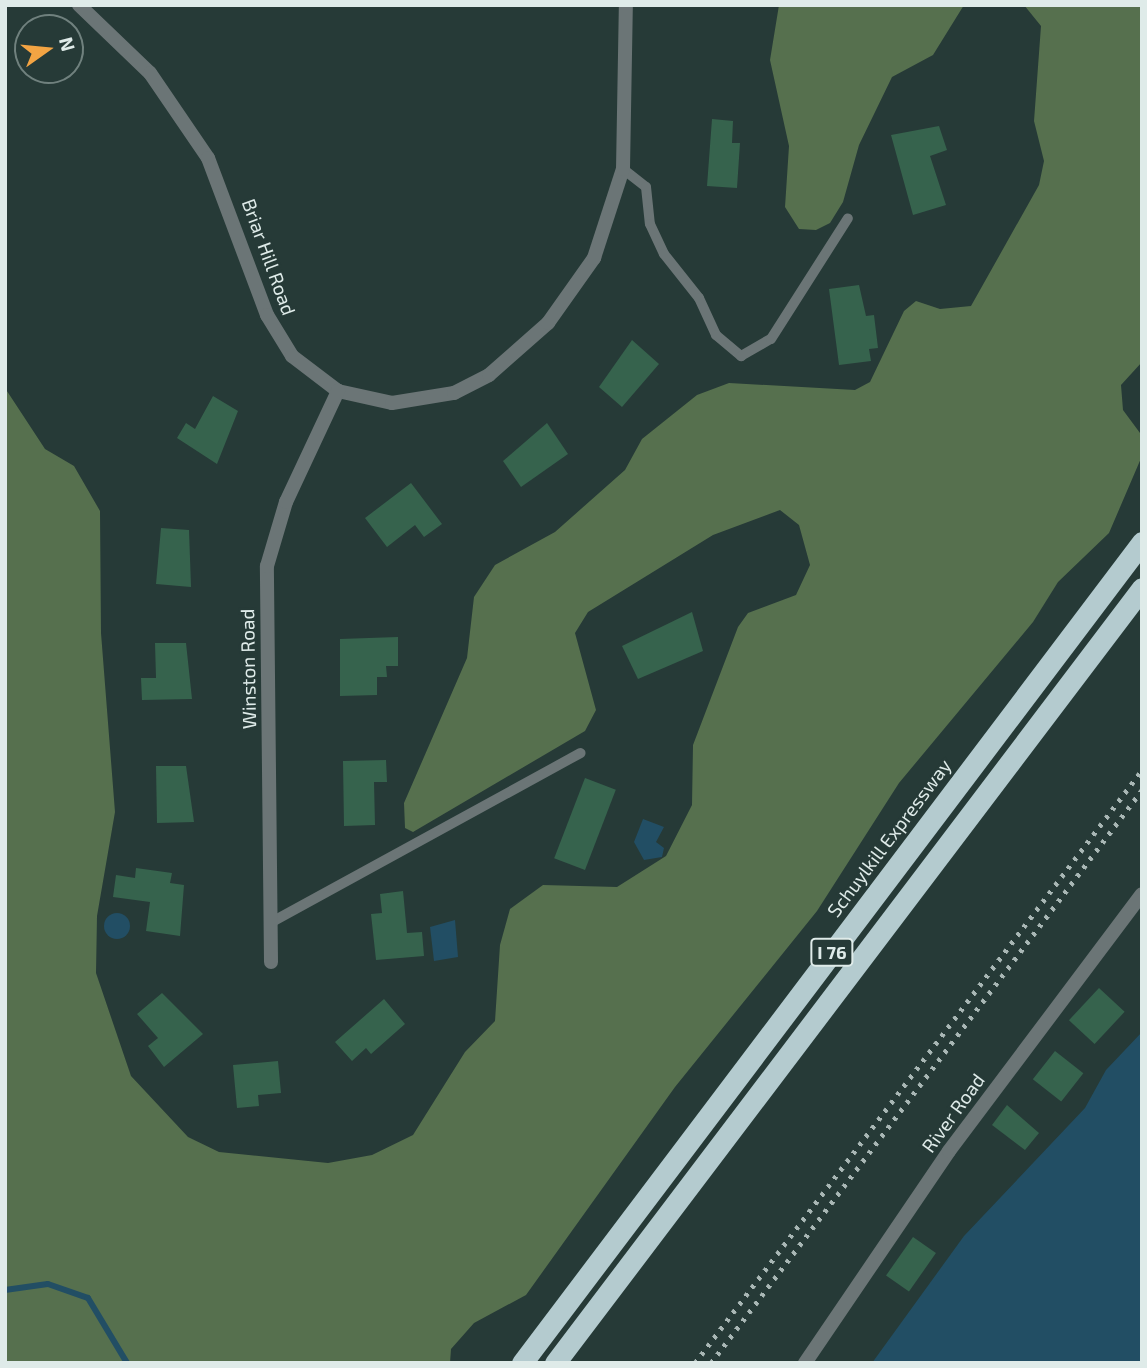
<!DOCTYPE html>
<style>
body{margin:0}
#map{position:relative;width:1147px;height:1368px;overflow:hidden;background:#263a37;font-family:"Exo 2",sans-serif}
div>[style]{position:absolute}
.forest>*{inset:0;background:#56704e}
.water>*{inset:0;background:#224e64}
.round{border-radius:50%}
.stream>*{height:6px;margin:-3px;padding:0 3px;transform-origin:3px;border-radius:3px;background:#224e64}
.building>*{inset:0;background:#36634d;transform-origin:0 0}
.service>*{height:10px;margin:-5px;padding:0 5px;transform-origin:5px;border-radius:5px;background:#6b7576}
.minor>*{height:14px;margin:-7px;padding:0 7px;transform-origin:7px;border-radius:7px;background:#6b7576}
.tertiary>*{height:14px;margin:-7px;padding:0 7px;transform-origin:7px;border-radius:7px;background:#6b7576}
.motorway>*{height:21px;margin:-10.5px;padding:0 10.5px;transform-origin:10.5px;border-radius:10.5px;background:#b4cbcf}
.rail>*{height:5px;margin-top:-2.5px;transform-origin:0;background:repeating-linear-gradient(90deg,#a9b7b5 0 3.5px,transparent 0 10.5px)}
span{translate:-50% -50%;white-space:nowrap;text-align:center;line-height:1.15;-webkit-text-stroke:5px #263a37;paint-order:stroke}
.shield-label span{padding:2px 5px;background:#263a37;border:2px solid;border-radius:5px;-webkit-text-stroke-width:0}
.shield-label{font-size:18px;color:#dfebe9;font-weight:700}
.street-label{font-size:19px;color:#dfebe9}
.frame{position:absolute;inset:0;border:7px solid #dfebe9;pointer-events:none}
.north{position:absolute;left:14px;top:14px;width:70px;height:70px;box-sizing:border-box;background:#263a37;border:2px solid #70817e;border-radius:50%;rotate:75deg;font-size:19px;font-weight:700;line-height:28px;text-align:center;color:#dfebe9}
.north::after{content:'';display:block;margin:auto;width:24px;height:32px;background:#f3a443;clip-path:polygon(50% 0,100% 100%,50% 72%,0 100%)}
</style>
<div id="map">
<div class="forest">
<div style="clip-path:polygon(779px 5px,964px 5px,933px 55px,892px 77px,859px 145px,843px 202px,830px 223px,816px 230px,799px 229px,785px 207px,789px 146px,770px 60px)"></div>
<div style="clip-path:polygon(1024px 5px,1142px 5px,1142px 362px,1121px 385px,1123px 410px,1140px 433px,1142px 456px,1109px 533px,1058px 582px,1033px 622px,899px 783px,817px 911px,675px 1087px,526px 1295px,474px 1323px,451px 1349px,450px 1363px,5px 1363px,5px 388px,45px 449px,74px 466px,100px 511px,101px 633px,115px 812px,97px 916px,96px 973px,131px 1076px,188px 1137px,219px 1152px,328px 1163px,372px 1155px,413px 1135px,465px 1052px,495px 1021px,500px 945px,510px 909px,543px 885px,617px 887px,666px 856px,692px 805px,693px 745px,738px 627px,748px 613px,796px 595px,810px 565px,799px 525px,780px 510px,713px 535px,588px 612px,575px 633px,596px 710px,585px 731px,413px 832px,405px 828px,404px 803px,467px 658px,474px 597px,495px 565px,555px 532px,625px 470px,642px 439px,697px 395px,729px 383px,855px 390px,870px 382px,904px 311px,916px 301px,940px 309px,971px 306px,1039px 185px,1044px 161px,1034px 121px,1041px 26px)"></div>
</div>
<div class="water">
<div style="clip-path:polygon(643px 819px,664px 827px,656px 842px,664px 848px,662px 857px,644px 860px,634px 842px)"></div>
<div class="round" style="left:104px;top:913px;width:26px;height:26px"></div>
<div style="clip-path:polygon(455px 920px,458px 957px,434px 961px,430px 927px)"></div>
<div style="clip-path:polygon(1142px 1032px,1142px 1363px,872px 1363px,964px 1236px,1085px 1108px,1106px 1070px)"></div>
</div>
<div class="stream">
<div style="left:5px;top:1290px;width:43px;rotate:-7.9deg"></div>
<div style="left:48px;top:1284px;width:42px;rotate:19.3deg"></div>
<div style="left:88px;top:1298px;width:76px;rotate:59deg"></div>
</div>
<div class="building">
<div style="clip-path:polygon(712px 119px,733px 121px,732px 143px,740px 143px,737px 188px,707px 186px)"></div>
<div style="clip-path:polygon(939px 126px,947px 150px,930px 156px,946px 205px,913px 215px,891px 135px)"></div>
<div style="clip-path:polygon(859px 285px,866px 316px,874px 315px,878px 348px,869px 349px,871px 361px,839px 365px,829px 289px)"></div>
<div style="clip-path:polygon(632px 340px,659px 364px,622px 407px,599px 387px)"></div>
<div style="clip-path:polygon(213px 396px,238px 411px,217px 464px,177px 438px,186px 423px,195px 429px)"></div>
<div style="clip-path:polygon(547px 423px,568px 454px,521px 487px,503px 461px)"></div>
<div style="clip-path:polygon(411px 483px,442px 524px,424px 537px,415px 525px,387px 547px,365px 518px)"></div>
<div style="clip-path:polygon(161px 528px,189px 530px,191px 587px,156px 584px)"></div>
<div style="clip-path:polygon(692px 612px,703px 651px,638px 679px,622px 646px)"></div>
<div style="clip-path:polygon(398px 637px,398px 666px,386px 666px,387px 677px,377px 677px,377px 695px,340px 696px,340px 639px)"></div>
<div style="clip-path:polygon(155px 643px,186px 643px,192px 699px,142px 700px,141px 678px,156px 678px)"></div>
<div style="clip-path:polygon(386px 760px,387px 782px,374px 782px,375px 825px,344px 826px,343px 761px)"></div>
<div style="clip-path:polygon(156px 766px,186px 766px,194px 822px,157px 823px)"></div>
<div style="left:585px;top:778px;width:33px;height:86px;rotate:21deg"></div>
<div style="clip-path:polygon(136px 868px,172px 873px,170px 883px,184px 885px,180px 936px,146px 931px,150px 902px,113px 897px,116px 875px,135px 878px)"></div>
<div style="clip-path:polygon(403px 891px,407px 933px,422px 932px,424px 956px,376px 960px,371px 914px,382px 913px,380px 894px)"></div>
<div style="left:1099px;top:988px;width:35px;height:44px;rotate:43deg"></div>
<div style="clip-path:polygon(162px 993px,203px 1034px,164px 1067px,148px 1046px,158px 1038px,137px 1014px)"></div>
<div style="clip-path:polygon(384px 999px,405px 1024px,371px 1054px,366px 1048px,352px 1061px,335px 1042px)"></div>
<div style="left:1055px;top:1051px;width:36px;height:36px;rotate:38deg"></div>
<div style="clip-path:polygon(278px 1061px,281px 1093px,258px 1095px,259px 1106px,237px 1108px,233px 1065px)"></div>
<div style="clip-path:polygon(1007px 1105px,1039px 1133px,1025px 1150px,992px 1125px)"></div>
<div style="left:913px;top:1237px;width:28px;height:47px;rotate:35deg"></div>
</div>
<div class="service">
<div style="left:623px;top:169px;width:29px;rotate:38deg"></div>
<div style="left:646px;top:187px;width:37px;rotate:84deg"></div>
<div style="left:650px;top:224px;width:33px;rotate:65deg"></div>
<div style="left:664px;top:254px;width:56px;rotate:51.5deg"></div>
<div style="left:699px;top:298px;width:41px;rotate:65.3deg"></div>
<div style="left:716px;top:335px;width:33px;rotate:40deg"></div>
<div style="left:741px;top:356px;width:34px;rotate:-30deg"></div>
<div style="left:771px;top:339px;width:143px;rotate:-57.5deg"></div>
<div style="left:270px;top:923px;width:354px;rotate:-28.7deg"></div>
</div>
<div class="minor">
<div style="left:79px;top:5px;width:98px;rotate:43.8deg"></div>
<div style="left:150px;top:73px;width:103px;rotate:55.7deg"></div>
<div style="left:208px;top:158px;width:168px;rotate:69.4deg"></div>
<div style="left:267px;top:315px;width:48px;rotate:58.6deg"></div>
<div style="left:292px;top:356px;width:58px;rotate:37.3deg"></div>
<div style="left:338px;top:391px;width:55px;rotate:12.5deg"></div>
<div style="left:392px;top:403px;width:63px;rotate:-9.2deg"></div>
<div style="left:454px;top:393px;width:39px;rotate:-27deg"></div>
<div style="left:489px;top:375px;width:79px;rotate:-41.4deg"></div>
<div style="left:548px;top:323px;width:80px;rotate:-54.7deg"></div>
<div style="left:594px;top:258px;width:94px;rotate:-72deg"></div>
<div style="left:623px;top:169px;width:164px;rotate:-89deg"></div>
<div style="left:271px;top:962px;width:396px;rotate:-90.6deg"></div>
<div style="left:267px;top:566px;width:67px;rotate:-73.5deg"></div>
<div style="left:286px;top:502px;width:123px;rotate:-64.9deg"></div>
</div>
<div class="tertiary">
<div style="left:805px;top:1363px;width:256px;rotate:-55.8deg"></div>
<div style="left:949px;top:1151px;width:321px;rotate:-53.1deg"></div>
</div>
<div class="motorway">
<div style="left:522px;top:1363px;width:1029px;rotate:-52.94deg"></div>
<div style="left:555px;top:1363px;width:972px;rotate:-52.86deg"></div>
</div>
<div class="rail">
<div style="left:695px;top:1363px;width:743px;rotate:-52.99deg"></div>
<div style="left:711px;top:1363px;width:717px;rotate:-53.05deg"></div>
</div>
<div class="shield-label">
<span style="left:832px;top:952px">I 76</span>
</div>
<div class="street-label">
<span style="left:269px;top:257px;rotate:70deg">Briar Hill Road</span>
<span style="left:248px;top:669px;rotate:-91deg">Winston Road</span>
<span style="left:889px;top:838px;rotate:-53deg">Schuylkill Expressway</span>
<span style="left:953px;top:1113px;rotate:-54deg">River Road</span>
</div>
<div class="frame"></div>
<div class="north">N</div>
</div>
